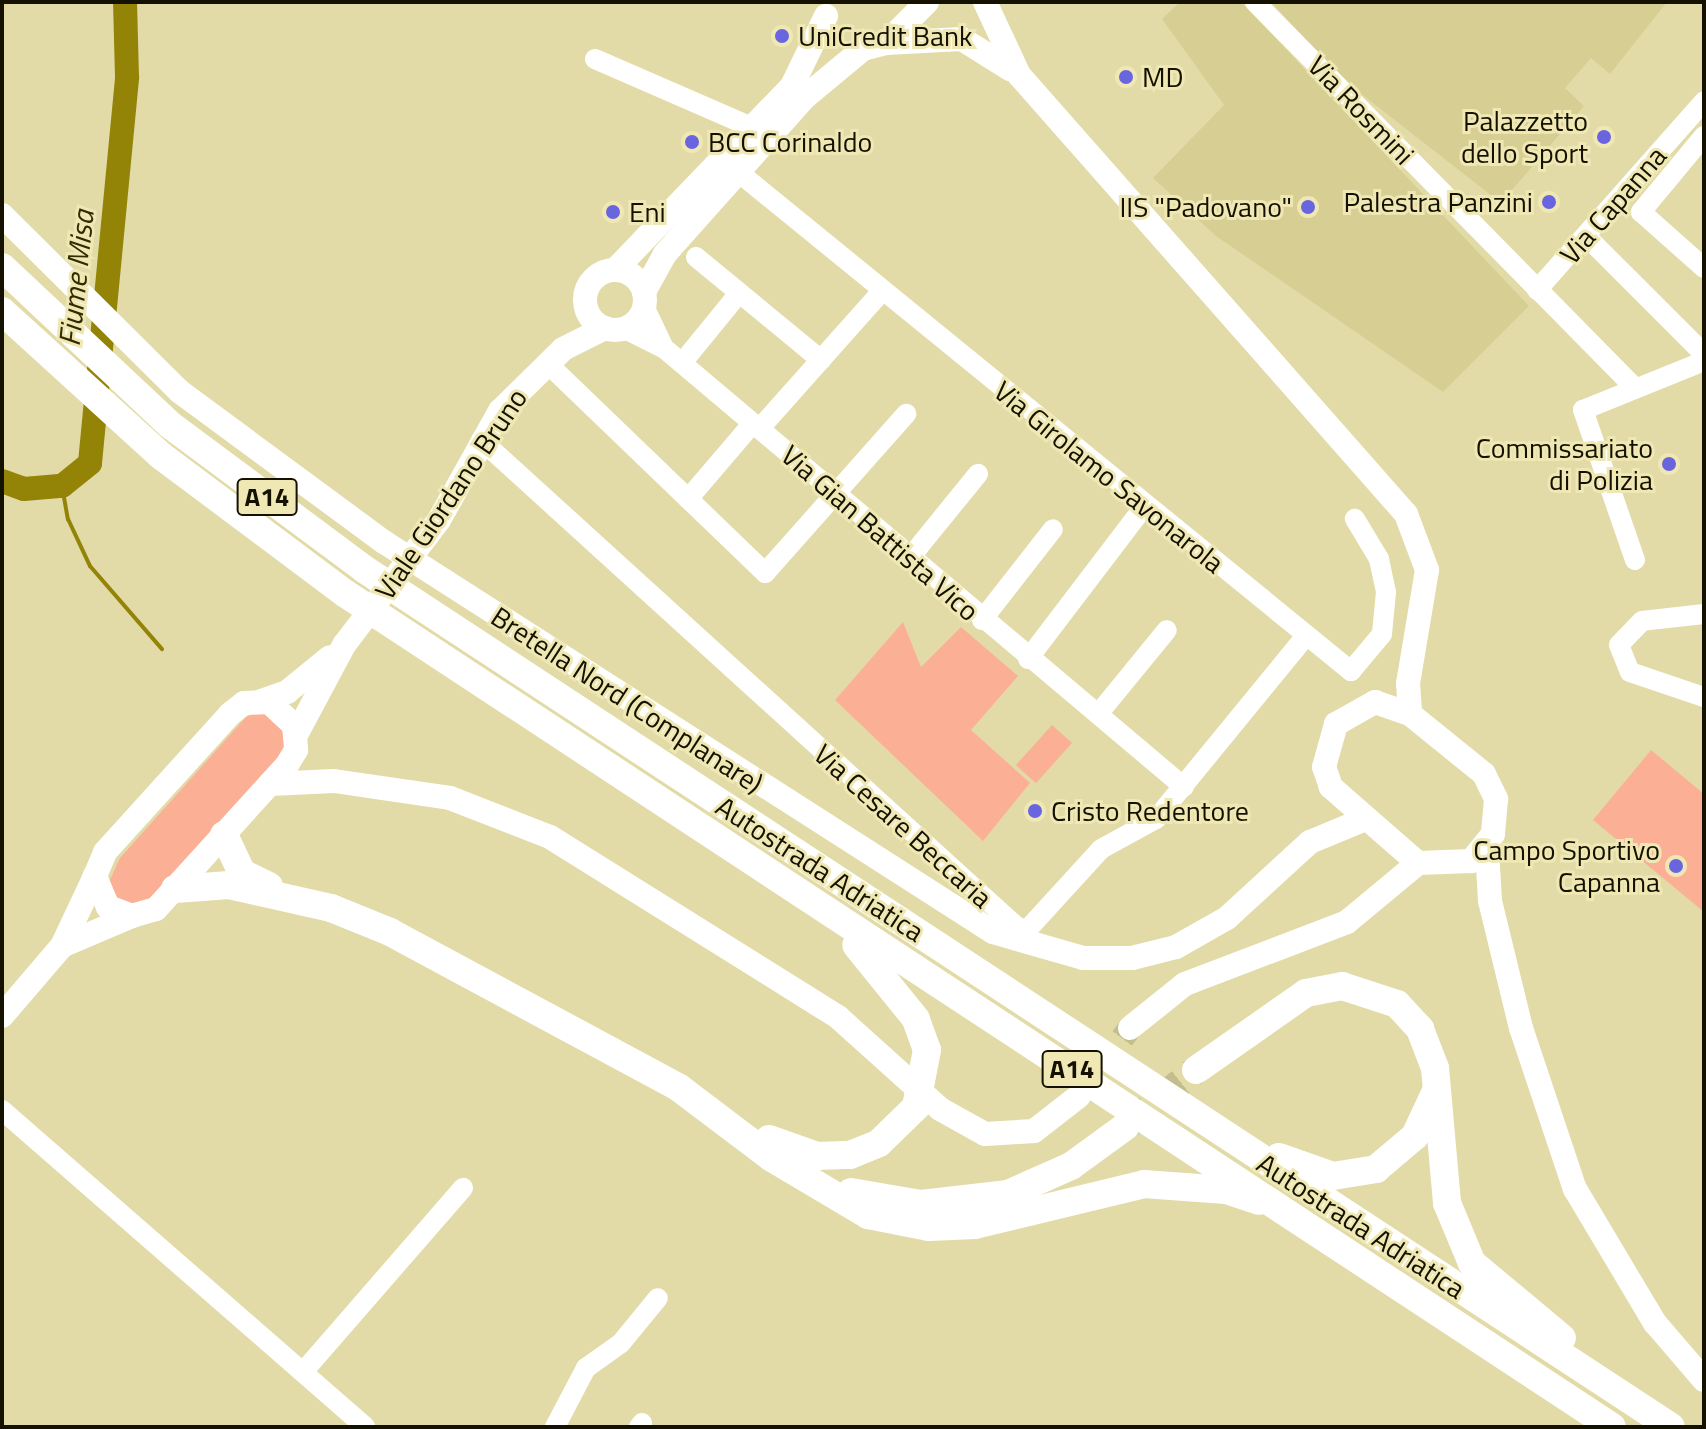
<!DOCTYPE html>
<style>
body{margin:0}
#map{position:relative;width:1706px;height:1429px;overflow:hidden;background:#e3dba7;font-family:"Titillium Web",sans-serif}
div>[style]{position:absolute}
.built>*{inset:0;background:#d7ce93}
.green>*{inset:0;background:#fbb095;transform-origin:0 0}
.stream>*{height:4px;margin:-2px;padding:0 2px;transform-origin:2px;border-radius:2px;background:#938408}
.river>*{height:24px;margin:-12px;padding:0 12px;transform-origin:12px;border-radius:12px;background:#938408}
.major-tunnel>*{height:24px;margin-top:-12px;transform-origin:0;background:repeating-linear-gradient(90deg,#c4bd8e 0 24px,transparent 0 36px)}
.highway-tunnel>*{height:28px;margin-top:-14px;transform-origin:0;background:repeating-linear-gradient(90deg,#c4bd8e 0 28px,transparent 0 42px)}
.minor>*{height:20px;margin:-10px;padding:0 10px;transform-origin:10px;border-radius:10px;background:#fff}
.major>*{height:24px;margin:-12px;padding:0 12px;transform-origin:12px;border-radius:12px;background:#fff}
.major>.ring{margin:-12px;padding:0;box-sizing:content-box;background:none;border:24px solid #fff;border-radius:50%}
.highway>*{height:28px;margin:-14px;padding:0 14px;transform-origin:14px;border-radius:14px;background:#fff}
.dots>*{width:22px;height:22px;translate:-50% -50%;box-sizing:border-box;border:4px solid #f0e8b4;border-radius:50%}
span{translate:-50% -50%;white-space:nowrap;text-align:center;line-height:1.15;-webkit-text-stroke:6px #f0e8b4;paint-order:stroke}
.shield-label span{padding:2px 6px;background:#f0e8b4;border:2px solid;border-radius:6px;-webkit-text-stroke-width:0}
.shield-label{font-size:26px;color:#141101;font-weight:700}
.poi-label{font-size:28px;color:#141101}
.left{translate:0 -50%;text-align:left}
.right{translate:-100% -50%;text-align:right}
.street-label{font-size:28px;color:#141101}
.water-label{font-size:30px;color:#312b00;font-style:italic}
.frame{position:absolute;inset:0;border:4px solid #141101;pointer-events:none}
</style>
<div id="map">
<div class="built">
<div style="clip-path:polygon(1180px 2px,1241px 2px,1529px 306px,1443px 392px,1216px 236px,1153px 178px,1224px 105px,1162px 19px)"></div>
<div style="clip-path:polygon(1271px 2px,1667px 2px,1610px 74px,1591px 58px,1565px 88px,1584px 106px,1501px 203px,1346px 82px)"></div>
</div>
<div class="green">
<div style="clip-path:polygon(903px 622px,921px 667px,961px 627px,1018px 676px,971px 730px,1030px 783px,983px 841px,835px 700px)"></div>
<div style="clip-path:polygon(262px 711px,294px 740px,141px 909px,116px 899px,109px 882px,120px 858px,246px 717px)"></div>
<div style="left:1052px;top:725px;width:27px;height:54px;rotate:42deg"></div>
<div style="clip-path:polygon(1651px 750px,1704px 794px,1704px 912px,1593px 820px)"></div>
</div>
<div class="stream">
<div style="left:62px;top:486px;width:34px;rotate:80deg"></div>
<div style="left:68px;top:519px;width:52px;rotate:64.9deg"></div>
<div style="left:90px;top:566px;width:110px;rotate:49.1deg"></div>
</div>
<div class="river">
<div style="left:2px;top:481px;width:23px;rotate:20deg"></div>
<div style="left:24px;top:489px;width:38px;rotate:-5deg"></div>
<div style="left:62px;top:486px;width:36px;rotate:-39deg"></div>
<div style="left:90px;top:463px;width:388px;rotate:-84.5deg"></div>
<div style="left:127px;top:77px;width:75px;rotate:-91.5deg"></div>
</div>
<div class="major-tunnel">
<div style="left:1079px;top:1096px;width:85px;rotate:-53.1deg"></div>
</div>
<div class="highway-tunnel">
<div style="left:1126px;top:1126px;width:90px;rotate:-38.7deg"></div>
</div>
<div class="minor">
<div style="left:1255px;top:2px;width:542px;rotate:45.45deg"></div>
<div style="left:595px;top:59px;width:173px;rotate:23.5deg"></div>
<div style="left:1704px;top:136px;width:99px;rotate:129.7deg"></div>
<div style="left:1641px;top:212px;width:84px;rotate:41.6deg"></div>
<div style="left:737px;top:171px;width:792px;rotate:39.16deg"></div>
<div style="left:1351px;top:671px;width:48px;rotate:-50deg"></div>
<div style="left:1382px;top:634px;width:42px;rotate:-84.6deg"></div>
<div style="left:1386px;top:592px;width:34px;rotate:-102deg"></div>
<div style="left:1379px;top:559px;width:47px;rotate:-121deg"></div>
<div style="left:1586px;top:236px;width:167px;rotate:45deg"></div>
<div style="left:696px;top:257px;width:162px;rotate:39.5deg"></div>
<div style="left:1537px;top:290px;width:252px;rotate:-48.5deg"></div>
<div style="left:644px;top:306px;width:44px;rotate:64.6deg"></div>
<div style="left:623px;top:328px;width:47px;rotate:26.6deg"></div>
<div style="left:665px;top:349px;width:679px;rotate:40.16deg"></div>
<div style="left:547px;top:363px;width:303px;rotate:43.9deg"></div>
<div style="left:765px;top:573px;width:213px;rotate:-48.4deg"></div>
<div style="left:682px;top:363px;width:90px;rotate:-50.8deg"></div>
<div style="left:760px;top:428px;width:183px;rotate:-48.3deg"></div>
<div style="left:481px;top:440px;width:726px;rotate:42.26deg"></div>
<div style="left:1018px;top:928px;width:10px;rotate:6deg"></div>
<div style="left:1028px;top:929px;width:108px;rotate:-47.6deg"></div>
<div style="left:1101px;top:849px;width:63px;rotate:-28.6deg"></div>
<div style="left:1156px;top:819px;width:237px;rotate:-50.7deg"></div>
<div style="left:688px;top:499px;width:100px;rotate:-49.5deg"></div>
<div style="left:908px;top:560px;width:111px;rotate:-50.9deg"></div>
<div style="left:1635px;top:560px;width:159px;rotate:-109.1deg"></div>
<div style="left:1583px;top:410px;width:131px;rotate:-22deg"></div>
<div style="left:1704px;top:614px;width:62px;rotate:173.6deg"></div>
<div style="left:1642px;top:621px;width:33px;rotate:134deg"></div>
<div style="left:1619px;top:645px;width:29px;rotate:68deg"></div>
<div style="left:1630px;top:672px;width:78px;rotate:18.7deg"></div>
<div style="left:982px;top:620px;width:115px;rotate:-52deg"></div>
<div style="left:1028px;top:659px;width:191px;rotate:-52.7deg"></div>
<div style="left:1099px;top:713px;width:107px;rotate:-50.7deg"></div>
<div style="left:2px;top:1110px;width:482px;rotate:41.1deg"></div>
<div style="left:303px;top:1372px;width:244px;rotate:-49deg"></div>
<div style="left:555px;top:1427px;width:67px;rotate:-62.3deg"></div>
<div style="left:586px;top:1368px;width:43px;rotate:-35.5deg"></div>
<div style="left:621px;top:1343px;width:58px;rotate:-50.6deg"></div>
<div style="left:639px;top:1427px;width:5px;rotate:-53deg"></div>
</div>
<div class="major">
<div style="left:985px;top:2px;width:81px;rotate:65deg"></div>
<div style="left:1019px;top:75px;width:585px;rotate:48.6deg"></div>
<div style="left:1406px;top:514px;width:60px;rotate:69.4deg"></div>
<div style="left:1427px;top:570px;width:115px;rotate:99.5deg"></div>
<div style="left:1408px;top:683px;width:31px;rotate:86deg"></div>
<div style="left:886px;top:43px;width:76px;rotate:-3deg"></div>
<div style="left:962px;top:39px;width:57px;rotate:32deg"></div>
<div style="left:2px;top:215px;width:250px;rotate:44.8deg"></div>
<div style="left:179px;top:391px;width:255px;rotate:36.4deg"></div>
<div style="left:384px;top:542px;width:723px;rotate:32.64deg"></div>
<div style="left:993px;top:932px;width:94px;rotate:16.1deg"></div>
<div style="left:1083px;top:958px;width:49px"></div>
<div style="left:1132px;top:958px;width:45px;rotate:-14deg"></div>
<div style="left:1176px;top:947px;width:59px;rotate:-29.6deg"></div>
<div style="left:1227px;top:918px;width:113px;rotate:-42.5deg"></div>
<div style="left:1310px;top:842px;width:57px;rotate:-22.5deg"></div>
<div style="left:615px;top:270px;width:255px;rotate:-46.1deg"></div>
<div style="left:792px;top:86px;width:78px;rotate:-64.1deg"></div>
<div class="ring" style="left:585px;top:270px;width:36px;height:36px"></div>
<div style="left:644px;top:292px;width:43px;rotate:-61.1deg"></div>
<div style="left:665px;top:254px;width:209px;rotate:-48.3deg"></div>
<div style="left:804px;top:98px;width:77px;rotate:-39.7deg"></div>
<div style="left:863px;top:49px;width:24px;rotate:-15deg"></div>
<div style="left:886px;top:43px;width:58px;rotate:-45deg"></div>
<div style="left:261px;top:701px;width:28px;rotate:-19deg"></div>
<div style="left:287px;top:692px;width:55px;rotate:-39.1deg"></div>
<div style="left:269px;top:702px;width:34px;rotate:43deg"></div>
<div style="left:294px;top:725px;width:25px;rotate:85deg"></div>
<div style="left:296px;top:750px;width:17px;rotate:121deg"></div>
<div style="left:287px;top:765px;width:195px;rotate:132.3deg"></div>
<div style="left:156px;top:909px;width:25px;rotate:164deg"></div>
<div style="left:132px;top:916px;width:26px;rotate:-159deg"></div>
<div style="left:108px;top:907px;width:34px;rotate:-113deg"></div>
<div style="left:95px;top:876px;width:26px;rotate:-67deg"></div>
<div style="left:105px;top:852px;width:186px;rotate:-47.8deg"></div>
<div style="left:230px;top:714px;width:18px;rotate:-38deg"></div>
<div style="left:244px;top:703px;width:25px;rotate:-2deg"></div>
<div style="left:1375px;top:702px;width:37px;rotate:19deg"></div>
<div style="left:1410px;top:714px;width:95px;rotate:39deg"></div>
<div style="left:1484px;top:774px;width:28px;rotate:64deg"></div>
<div style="left:1496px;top:799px;width:35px;rotate:95deg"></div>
<div style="left:1493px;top:834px;width:35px;rotate:129deg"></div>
<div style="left:1471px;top:861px;width:53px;rotate:177.8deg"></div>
<div style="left:1418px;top:863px;width:116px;rotate:-138.9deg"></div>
<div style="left:1331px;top:787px;width:21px;rotate:-109deg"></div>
<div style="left:1324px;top:767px;width:45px;rotate:-74.4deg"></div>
<div style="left:1336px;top:724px;width:45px;rotate:-29.4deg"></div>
<div style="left:297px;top:733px;width:100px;rotate:-61.9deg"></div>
<div style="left:344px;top:645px;width:157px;rotate:-52.8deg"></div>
<div style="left:439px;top:520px;width:125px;rotate:-60.8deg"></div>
<div style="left:500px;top:411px;width:88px;rotate:-44.5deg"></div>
<div style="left:563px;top:349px;width:47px;rotate:-26.6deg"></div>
<div style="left:270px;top:784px;width:64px;rotate:-2.7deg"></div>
<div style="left:334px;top:781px;width:117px;rotate:8.3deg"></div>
<div style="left:450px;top:798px;width:107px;rotate:21.3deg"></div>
<div style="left:550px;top:837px;width:340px;rotate:32deg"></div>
<div style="left:838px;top:1017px;width:137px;rotate:42deg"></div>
<div style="left:940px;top:1109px;width:51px;rotate:29.1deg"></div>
<div style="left:985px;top:1134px;width:49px;rotate:-3.5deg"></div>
<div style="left:1034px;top:1131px;width:57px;rotate:-37.9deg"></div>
<div style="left:1487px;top:849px;width:52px;rotate:86.7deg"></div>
<div style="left:1490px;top:901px;width:131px;rotate:76.3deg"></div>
<div style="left:1521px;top:1028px;width:170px;rotate:71.5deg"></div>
<div style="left:1575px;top:1189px;width:156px;rotate:59.2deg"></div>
<div style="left:1655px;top:1323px;width:75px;rotate:49.3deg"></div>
<div style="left:64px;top:945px;width:74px;rotate:-23.1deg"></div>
<div style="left:2px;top:1016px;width:92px;rotate:-49.4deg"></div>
<div style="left:62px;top:946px;width:77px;rotate:-64.8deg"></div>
<div style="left:1130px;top:1028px;width:70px;rotate:-38.7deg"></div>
<div style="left:1185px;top:984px;width:173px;rotate:-20.9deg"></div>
<div style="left:1347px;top:922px;width:92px;rotate:-39.7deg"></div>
</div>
<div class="highway">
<div style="left:2px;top:267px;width:229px;rotate:43.2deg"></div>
<div style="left:169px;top:424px;width:243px;rotate:36.6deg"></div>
<div style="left:364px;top:569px;width:1563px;rotate:33.28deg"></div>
<div style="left:2px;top:311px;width:214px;rotate:42.3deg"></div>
<div style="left:160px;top:455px;width:232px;rotate:36.8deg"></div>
<div style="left:346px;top:594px;width:1515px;rotate:33.34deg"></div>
<div style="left:224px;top:835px;width:42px;rotate:64.7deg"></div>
<div style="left:242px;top:873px;width:30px;rotate:26deg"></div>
<div style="left:175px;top:889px;width:54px;rotate:-4.2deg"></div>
<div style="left:229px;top:885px;width:105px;rotate:12.7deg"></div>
<div style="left:331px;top:908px;width:64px;rotate:22.1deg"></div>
<div style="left:390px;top:932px;width:327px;rotate:28.3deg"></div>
<div style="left:678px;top:1087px;width:118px;rotate:37.1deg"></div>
<div style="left:772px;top:1158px;width:112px;rotate:30.7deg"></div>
<div style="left:868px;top:1215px;width:62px;rotate:11.1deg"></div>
<div style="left:929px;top:1227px;width:46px;rotate:-2.5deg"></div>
<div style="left:975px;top:1225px;width:174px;rotate:-13.6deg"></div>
<div style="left:1144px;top:1184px;width:82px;rotate:4.2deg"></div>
<div style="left:1226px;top:1190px;width:35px;rotate:18deg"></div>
<div style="left:1196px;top:1070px;width:134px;rotate:-35deg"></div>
<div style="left:1306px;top:993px;width:37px;rotate:-11deg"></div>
<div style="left:1342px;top:986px;width:58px;rotate:18.1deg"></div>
<div style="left:1397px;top:1004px;width:34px;rotate:47deg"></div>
<div style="left:1420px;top:1029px;width:42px;rotate:69deg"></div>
<div style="left:1435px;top:1068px;width:136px;rotate:84.9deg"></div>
<div style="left:1447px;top:1203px;width:65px;rotate:67.4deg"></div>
<div style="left:1472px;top:1263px;width:117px;rotate:39.8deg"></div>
<div style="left:769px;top:1139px;width:51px;rotate:19.5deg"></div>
<div style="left:817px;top:1156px;width:33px;rotate:-2deg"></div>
<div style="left:850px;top:1155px;width:31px;rotate:-22deg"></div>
<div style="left:879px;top:1143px;width:52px;rotate:-44.2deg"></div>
<div style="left:916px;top:1107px;width:58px;rotate:-79.1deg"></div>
<div style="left:927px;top:1050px;width:33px;rotate:-110deg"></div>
<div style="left:916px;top:1019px;width:95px;rotate:-129deg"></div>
<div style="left:1279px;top:1157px;width:57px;rotate:19.4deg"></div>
<div style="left:1333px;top:1176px;width:44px;rotate:-9.2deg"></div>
<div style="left:1376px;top:1169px;width:51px;rotate:-40.2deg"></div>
<div style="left:1415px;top:1136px;width:50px;rotate:-65deg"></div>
<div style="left:851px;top:1192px;width:71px;rotate:9.7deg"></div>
<div style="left:921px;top:1204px;width:88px;rotate:-6.6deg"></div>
<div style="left:1008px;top:1194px;width:69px;rotate:-24deg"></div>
<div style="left:1071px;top:1166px;width:68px;rotate:-36deg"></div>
</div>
<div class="dots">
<div style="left:782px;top:36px;background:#6965df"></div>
<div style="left:1126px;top:77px;background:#6965df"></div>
<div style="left:1604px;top:137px;background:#6965df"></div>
<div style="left:692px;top:142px;background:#6965df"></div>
<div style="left:1549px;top:202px;background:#6965df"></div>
<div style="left:1308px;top:207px;background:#6965df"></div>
<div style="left:613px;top:212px;background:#6965df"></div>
<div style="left:1669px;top:464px;background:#6965df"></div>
<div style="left:1035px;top:811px;background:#6965df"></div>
<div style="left:1676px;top:866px;background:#6965df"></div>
</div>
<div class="shield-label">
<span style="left:267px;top:497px">A14</span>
<span style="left:1072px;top:1069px">A14</span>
</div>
<div class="poi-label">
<span class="left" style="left:798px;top:36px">UniCredit Bank</span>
<span class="left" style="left:1142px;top:77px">MD</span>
<span class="right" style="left:1588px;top:137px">Palazzetto<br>dello Sport</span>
<span class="left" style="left:708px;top:142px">BCC Corinaldo</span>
<span class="right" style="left:1533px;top:202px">Palestra Panzini</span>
<span class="right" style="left:1292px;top:207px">IIS "Padovano"</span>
<span class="left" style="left:629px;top:212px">Eni</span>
<span class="right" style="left:1653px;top:464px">Commissariato<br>di Polizia</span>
<span class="left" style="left:1051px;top:811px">Cristo Redentore</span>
<span class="right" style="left:1660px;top:866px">Campo Sportivo<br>Capanna</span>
</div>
<div class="street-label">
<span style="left:1361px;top:110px;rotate:46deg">Via Rosmini</span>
<span style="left:1613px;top:205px;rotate:-49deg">Via Capanna</span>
<span style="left:1109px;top:477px;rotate:39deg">Via Girolamo Savonarola</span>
<span style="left:451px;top:494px;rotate:-56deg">Viale Giordano Bruno</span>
<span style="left:880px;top:533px;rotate:41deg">Via Gian Battista Vico</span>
<span style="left:627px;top:700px;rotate:33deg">Bretella Nord (Complanare)</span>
<span style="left:903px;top:826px;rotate:42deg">Via Cesare Beccaria</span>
<span style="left:820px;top:869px;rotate:33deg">Autostrada Adriatica</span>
<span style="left:1361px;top:1226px;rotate:33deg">Autostrada Adriatica</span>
</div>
<div class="water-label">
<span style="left:76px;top:278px;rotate:-84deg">Fiume Misa</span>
</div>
<div class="frame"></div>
</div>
